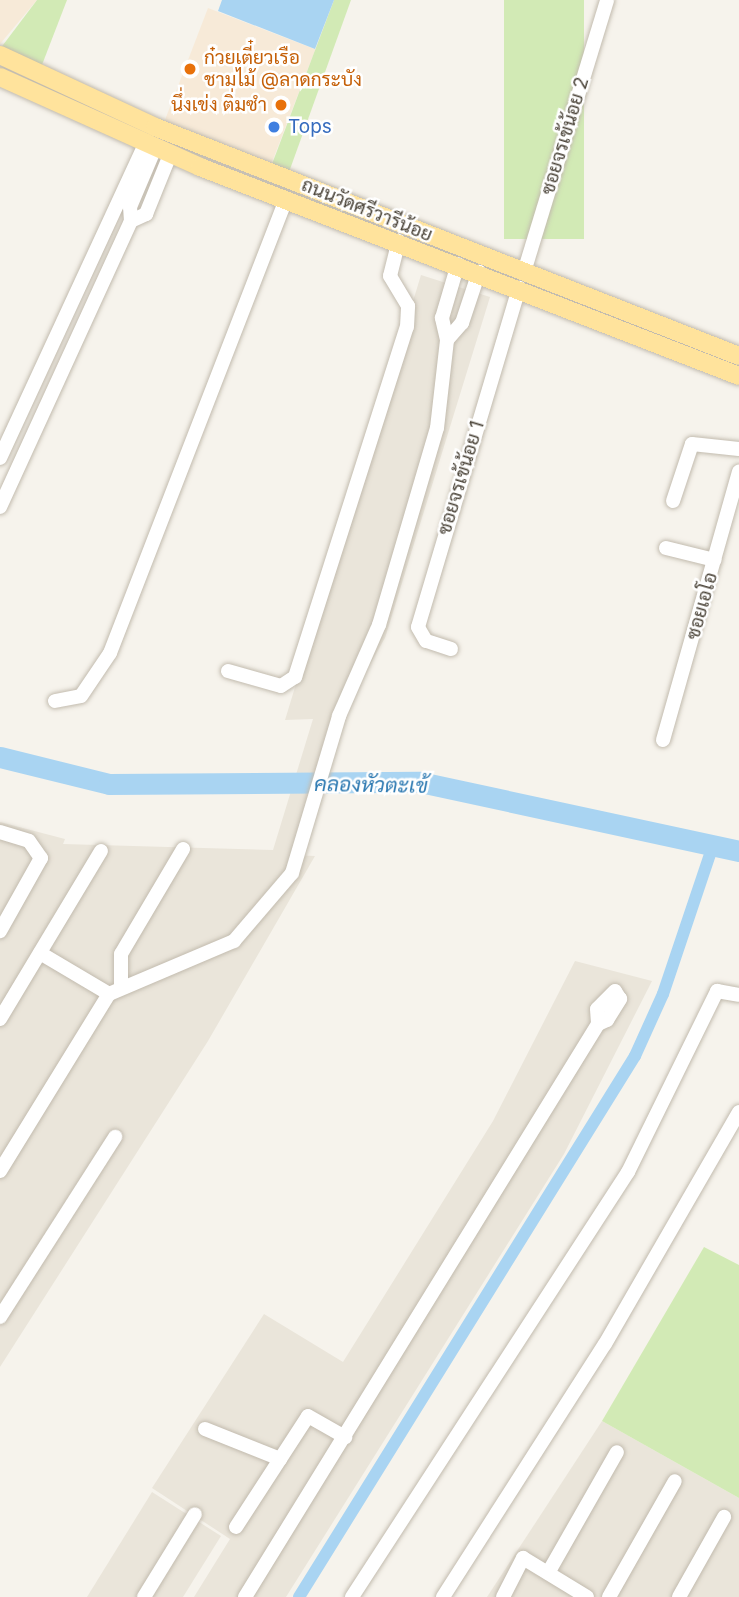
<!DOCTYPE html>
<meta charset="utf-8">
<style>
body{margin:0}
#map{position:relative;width:739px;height:1597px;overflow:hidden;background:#f6f3ec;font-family:Inter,Sarabun,sans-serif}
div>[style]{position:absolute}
.residential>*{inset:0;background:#eae5da}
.commercial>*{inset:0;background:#f7ead8;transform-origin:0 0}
.green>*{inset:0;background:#d2eab5;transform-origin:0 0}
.water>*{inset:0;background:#a9d4f2}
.canal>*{height:12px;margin:-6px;padding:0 6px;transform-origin:6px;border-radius:6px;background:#a9d4f2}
.river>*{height:21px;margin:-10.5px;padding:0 10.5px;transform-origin:10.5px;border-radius:10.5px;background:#a9d4f2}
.roads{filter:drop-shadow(0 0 2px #c2bbae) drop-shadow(0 0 2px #c2bbae)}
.minor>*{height:14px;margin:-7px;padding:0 7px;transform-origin:7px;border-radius:7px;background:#fff}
.major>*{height:18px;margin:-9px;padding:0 9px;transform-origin:9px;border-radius:9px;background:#ffe39c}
.dots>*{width:19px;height:19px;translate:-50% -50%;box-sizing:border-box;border:4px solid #fff;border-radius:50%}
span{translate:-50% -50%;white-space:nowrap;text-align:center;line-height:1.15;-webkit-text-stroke:5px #fff;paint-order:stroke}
.food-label{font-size:19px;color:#c56008}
.left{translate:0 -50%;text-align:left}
.right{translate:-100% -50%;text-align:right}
.shop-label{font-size:19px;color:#366cbe}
.street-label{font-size:19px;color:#4b4439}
.water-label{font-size:21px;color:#2e7ab2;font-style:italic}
</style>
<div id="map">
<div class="residential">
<div style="clip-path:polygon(421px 275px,490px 297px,385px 638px,358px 685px,294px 855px,315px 856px,208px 1041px,0 1367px,0 822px,65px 839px,63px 844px,273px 850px,313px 719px,285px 720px)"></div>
<div style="clip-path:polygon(575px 961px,652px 981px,564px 1154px,286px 1597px,194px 1597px,230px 1539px,152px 1488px,264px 1314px,343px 1362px,493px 1121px)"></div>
<div style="clip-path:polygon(602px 1421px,739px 1498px,739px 1597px,487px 1597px)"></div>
<div style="clip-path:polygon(152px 1492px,221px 1536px,183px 1597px,87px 1597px)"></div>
</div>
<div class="commercial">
<div style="clip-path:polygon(0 0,37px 0,0 44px)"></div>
<div style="left:208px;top:8px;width:115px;height:123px;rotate:21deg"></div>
</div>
<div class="green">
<div style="clip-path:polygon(37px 0,67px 0,40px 70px,0 49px)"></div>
<div style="clip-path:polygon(334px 0,351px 0,289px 172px,272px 164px)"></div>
<div style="left:504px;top:0;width:80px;height:239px"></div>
<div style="clip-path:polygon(704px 1247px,739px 1265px,739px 1498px,602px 1421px)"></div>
</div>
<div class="water">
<div style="clip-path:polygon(222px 0,334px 0,315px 49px,218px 11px)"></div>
</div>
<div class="canal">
<div style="left:299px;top:1597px;width:637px;rotate:-58.16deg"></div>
<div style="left:635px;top:1056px;width:68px;rotate:-65.7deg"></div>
<div style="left:663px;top:994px;width:157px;rotate:-71.4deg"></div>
</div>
<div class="river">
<div style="left:0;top:757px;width:112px;rotate:13.9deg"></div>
<div style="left:109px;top:784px;width:311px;rotate:-0.4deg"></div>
<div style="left:420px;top:782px;width:326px;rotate:12.2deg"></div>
</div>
<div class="roads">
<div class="minor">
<div style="left:131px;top:221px;width:17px;rotate:-25deg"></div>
<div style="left:146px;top:214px;width:64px;rotate:-67.9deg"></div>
<div style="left:524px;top:272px;width:284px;rotate:-73deg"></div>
<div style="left:447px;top:340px;width:23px;rotate:-49deg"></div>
<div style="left:462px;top:323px;width:54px;rotate:-71.6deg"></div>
<div style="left:0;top:458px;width:346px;rotate:-65.2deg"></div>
<div style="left:673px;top:501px;width:60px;rotate:-71.6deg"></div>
<div style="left:692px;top:444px;width:47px;rotate:6.1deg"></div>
<div style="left:0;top:507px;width:315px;rotate:-65.4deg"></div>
<div style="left:131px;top:221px;width:14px;rotate:-94deg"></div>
<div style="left:130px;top:207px;width:64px;rotate:-67deg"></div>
<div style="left:666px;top:548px;width:50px;rotate:13.8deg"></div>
<div style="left:451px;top:649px;width:26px;rotate:-162deg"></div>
<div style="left:426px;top:641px;width:16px;rotate:-120deg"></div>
<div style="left:418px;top:627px;width:354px;rotate:-73.4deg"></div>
<div style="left:228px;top:671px;width:55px;rotate:15.8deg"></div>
<div style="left:281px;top:686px;width:17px;rotate:-33deg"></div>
<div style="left:295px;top:677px;width:367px;rotate:-72.3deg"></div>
<div style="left:407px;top:327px;width:21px;rotate:-87deg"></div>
<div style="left:408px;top:306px;width:35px;rotate:-121deg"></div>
<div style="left:390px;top:276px;width:36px;rotate:-76deg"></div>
<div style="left:55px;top:701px;width:26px;rotate:-11deg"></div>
<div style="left:81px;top:696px;width:52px;rotate:-56deg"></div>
<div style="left:110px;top:653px;width:487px;rotate:-68.8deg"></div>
<div style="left:663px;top:740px;width:279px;rotate:-74.2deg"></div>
<div style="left:0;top:832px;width:30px;rotate:17deg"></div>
<div style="left:29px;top:841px;width:21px;rotate:55deg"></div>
<div style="left:41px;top:858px;width:84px;rotate:119.3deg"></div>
<div style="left:40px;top:953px;width:80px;rotate:30.7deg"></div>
<div style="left:121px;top:986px;width:32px;rotate:-90deg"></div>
<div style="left:121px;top:954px;width:122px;rotate:-59.4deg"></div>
<div style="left:0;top:1019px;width:196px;rotate:-59deg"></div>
<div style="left:0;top:1171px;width:208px;rotate:-58.4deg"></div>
<div style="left:109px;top:994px;width:136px;rotate:-23deg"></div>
<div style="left:234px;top:941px;width:89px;rotate:-49.5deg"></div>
<div style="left:292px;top:873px;width:164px;rotate:-73.3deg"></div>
<div style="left:339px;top:716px;width:99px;rotate:-66.3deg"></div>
<div style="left:379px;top:625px;width:205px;rotate:-73.6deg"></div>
<div style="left:437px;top:428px;width:89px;rotate:-83.5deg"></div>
<div style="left:447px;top:340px;width:23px;rotate:-103deg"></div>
<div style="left:442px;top:318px;width:56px;rotate:-73.5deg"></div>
<div style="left:0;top:1317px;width:214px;rotate:-57.4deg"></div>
<div style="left:205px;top:1429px;width:81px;rotate:21.8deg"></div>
<div style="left:236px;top:1527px;width:132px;rotate:-57deg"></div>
<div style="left:308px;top:1416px;width:43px;rotate:29.6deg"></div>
<div style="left:548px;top:1573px;width:139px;rotate:-60.3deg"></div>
<div style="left:144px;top:1597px;width:97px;rotate:-58.4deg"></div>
<div style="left:245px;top:1597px;width:673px;rotate:-58.36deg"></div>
<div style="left:598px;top:1024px;width:10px;rotate:-24deg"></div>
<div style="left:607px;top:1020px;width:25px;rotate:-58deg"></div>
<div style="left:620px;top:999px;width:9px;rotate:-122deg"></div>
<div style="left:615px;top:991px;width:25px;rotate:135deg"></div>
<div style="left:597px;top:1009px;width:15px;rotate:86deg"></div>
<div style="left:352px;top:1597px;width:507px;rotate:-57deg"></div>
<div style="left:628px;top:1172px;width:202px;rotate:-63.8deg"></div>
<div style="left:717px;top:991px;width:22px;rotate:10deg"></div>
<div style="left:443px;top:1597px;width:300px;rotate:-57.4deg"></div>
<div style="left:605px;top:1344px;width:268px;rotate:-60deg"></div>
<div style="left:503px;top:1597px;width:44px;rotate:-62.9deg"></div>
<div style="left:523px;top:1558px;width:75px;rotate:31.4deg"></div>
<div style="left:609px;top:1597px;width:133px;rotate:-60.4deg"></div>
<div style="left:679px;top:1597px;width:92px;rotate:-60.6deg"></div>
</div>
<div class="major">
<div style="left:0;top:55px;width:171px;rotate:24.9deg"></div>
<div style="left:155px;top:127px;width:627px;rotate:21.41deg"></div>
<div style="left:0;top:77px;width:219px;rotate:24.2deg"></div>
<div style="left:200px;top:167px;width:578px;rotate:21.19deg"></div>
</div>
</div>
<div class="dots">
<div style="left:190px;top:69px;background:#e8710a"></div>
<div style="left:281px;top:105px;background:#e8710a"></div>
<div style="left:274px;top:127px;background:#3f7fe0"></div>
</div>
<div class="food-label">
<span class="left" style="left:204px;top:69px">ก๋วยเตี๋ยวเรือ<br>ชามไม้ @ลาดกระบัง</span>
<span class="right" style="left:267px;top:105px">นึ่งเข่ง ติ่มซำ</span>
</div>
<div class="shop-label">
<span class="left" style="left:288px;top:127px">Tops</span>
</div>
<div class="street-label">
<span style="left:565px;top:136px;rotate:-73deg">ซอยจรเข้น้อย 2</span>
<span style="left:367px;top:210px;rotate:22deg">ถนนวัดศรีวารีน้อย</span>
<span style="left:461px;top:478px;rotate:-73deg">ซอยจรเข้น้อย 1</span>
<span style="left:702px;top:606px;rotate:-74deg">ซอยเอโอ</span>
</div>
<div class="water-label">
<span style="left:371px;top:785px;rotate:1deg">คลองหัวตะเข้</span>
</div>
</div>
